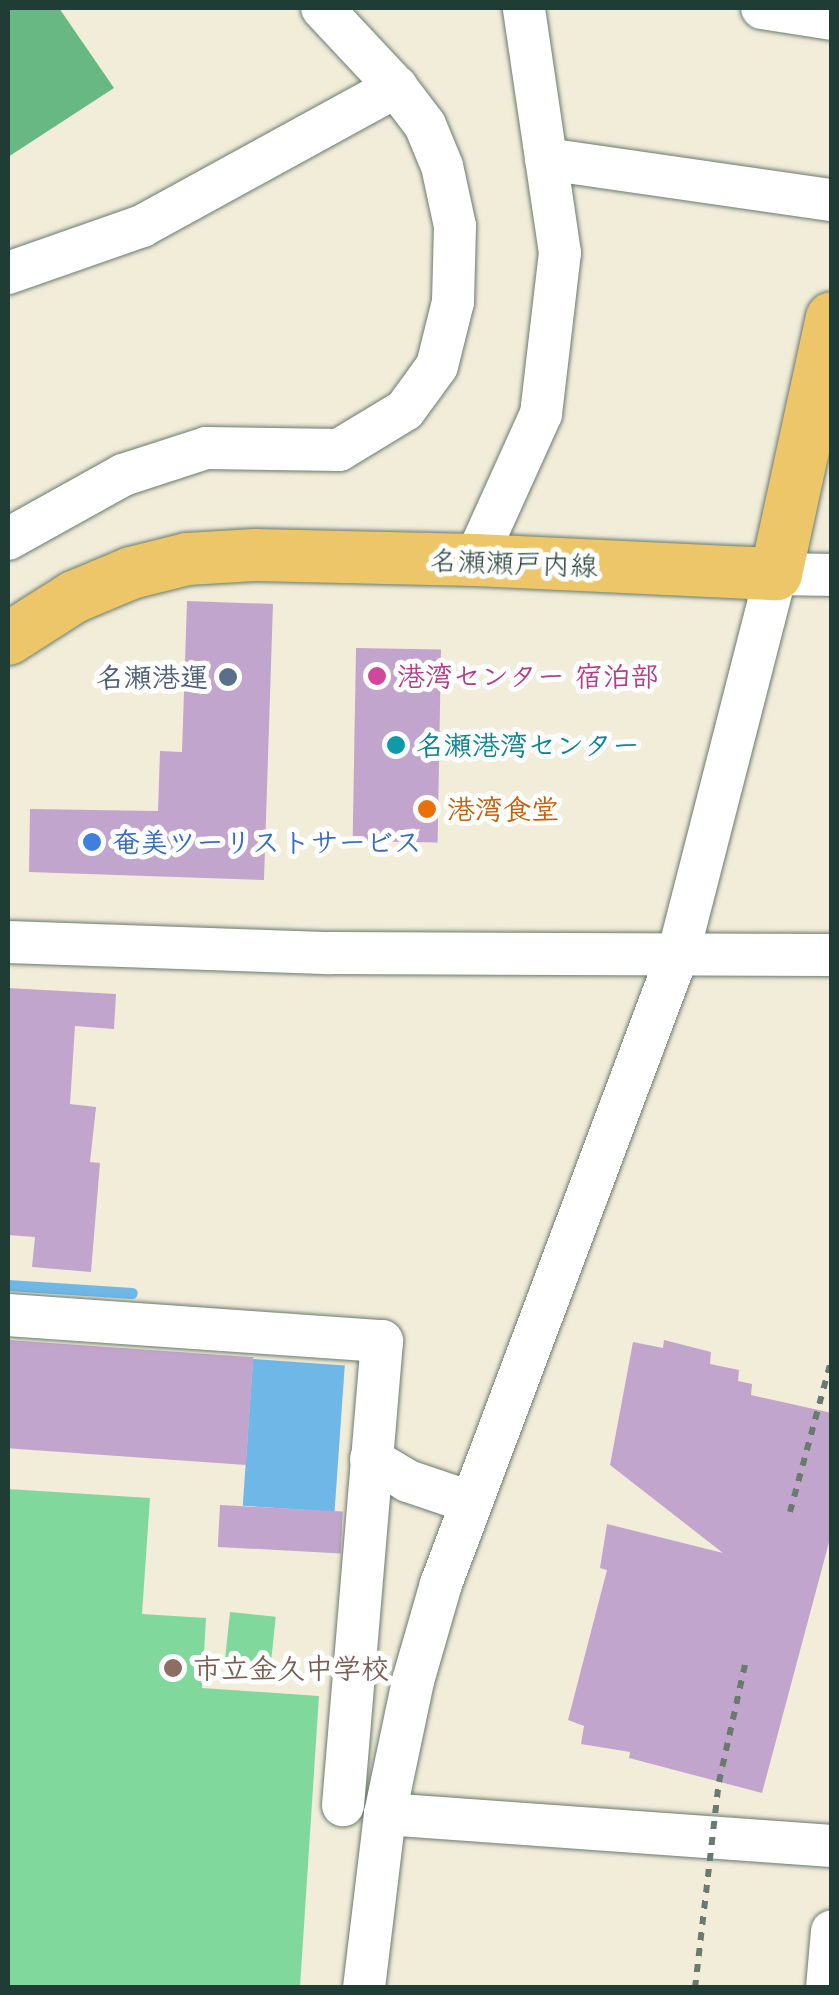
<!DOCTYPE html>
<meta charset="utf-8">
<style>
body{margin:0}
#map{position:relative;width:839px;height:1995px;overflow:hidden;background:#f2edd9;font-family:"Shantell Sans","Klee One",sans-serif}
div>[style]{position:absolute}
.green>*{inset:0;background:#81d89c;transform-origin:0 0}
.forest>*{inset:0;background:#68b884}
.water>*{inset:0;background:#6fb7e7;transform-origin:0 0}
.stream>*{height:11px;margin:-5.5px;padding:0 5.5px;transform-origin:5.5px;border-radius:5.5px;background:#6fb7e7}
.building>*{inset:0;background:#c2a5cd;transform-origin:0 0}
.path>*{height:6px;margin-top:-3px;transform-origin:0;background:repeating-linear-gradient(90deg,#697b6e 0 8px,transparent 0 16px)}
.roads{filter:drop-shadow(0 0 2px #697b6e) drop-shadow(0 0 2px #697b6e)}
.minor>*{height:42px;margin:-21px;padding:0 21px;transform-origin:21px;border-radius:21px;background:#fff}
.major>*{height:52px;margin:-26px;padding:0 26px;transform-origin:26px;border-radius:26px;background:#ecc669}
.path-bridge>*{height:6px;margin-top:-3px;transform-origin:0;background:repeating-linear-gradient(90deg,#697b6e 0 8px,transparent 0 16px)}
.dots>*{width:28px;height:28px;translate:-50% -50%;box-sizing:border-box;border:5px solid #fff;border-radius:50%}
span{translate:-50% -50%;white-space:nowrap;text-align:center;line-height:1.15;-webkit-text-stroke:10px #fff;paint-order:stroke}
.street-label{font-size:28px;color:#1f3d34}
.hotel-label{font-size:28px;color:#b23c85;font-weight:700}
.left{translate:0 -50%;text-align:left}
.service-label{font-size:28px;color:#4e5e75;font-weight:700}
.right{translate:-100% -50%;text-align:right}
.culture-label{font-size:28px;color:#0d838f;font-weight:700}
.food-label{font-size:28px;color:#c56008;font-weight:700}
.shop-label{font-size:28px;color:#366cbe;font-weight:700}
.education-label{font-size:28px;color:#785e54;font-weight:700}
.frame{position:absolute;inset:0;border:10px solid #1f3d34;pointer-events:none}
</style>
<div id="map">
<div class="green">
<div style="clip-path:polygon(8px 1489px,150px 1498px,142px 1614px,206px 1618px,202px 1688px,319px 1696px,300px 1987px,8px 1987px)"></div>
<div style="left:230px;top:1612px;width:46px;height:48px;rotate:6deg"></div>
</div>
<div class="forest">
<div style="clip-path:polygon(8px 8px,59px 8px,114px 88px,8px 157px)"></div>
</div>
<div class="water">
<div style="left:253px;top:1359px;width:92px;height:147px;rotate:4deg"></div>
</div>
<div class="stream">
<div style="left:8px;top:1285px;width:124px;rotate:3.7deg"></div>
</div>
<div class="building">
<div style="clip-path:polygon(187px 601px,273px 604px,264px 880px,29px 872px,30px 809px,158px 811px,160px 751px,182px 752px)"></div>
<div style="left:356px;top:648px;width:85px;height:193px;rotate:1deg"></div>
<div style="clip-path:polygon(8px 988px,116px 994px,114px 1029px,75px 1026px,70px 1104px,96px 1107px,90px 1162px,100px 1163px,91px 1272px,32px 1267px,35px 1237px,8px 1235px)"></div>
<div style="left:8px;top:1340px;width:246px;height:108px;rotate:4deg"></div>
<div style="clip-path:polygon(664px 1340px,711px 1352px,710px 1364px,739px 1370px,738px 1381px,752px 1384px,751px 1395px,832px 1413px,832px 1531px,762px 1793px,629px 1758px,630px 1752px,581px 1744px,584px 1726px,568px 1720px,607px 1570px,600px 1568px,607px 1524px,723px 1553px,610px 1465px,633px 1342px,663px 1348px)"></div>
<div style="left:220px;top:1505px;width:123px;height:42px;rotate:3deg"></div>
</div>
<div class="path">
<div style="left:790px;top:1512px;width:161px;rotate:-74.8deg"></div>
</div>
<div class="roads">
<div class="minor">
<div style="left:762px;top:8px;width:71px;rotate:8.9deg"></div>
<div style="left:546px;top:159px;width:289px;rotate:8.2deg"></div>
<div style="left:8px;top:273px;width:142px;rotate:-19.3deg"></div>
<div style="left:142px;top:226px;width:290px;rotate:-28.7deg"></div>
<div style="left:8px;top:539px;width:132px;rotate:-29.1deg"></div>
<div style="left:123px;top:475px;width:87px;rotate:-18deg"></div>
<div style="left:206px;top:448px;width:133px;rotate:0.9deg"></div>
<div style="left:339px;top:450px;width:77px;rotate:-31.2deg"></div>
<div style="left:405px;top:410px;width:54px;rotate:-54deg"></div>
<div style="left:437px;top:366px;width:66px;rotate:-76deg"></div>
<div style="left:453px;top:302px;width:76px;rotate:-88.5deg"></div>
<div style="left:455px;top:226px;width:61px;rotate:-102.2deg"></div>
<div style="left:442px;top:166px;width:44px;rotate:-112.5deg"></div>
<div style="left:425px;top:125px;width:48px;rotate:-127.3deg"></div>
<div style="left:396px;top:87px;width:108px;rotate:-133.1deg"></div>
<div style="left:475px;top:560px;width:160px;rotate:-65.7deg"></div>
<div style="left:541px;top:414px;width:162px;rotate:-83.3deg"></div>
<div style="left:560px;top:253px;width:248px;rotate:-98.4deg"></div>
<div style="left:8px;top:942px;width:323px;rotate:2deg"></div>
<div style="left:331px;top:953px;width:501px;rotate:0.23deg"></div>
<div style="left:8px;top:1315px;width:375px;rotate:4deg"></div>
<div style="left:382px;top:1341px;width:466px;rotate:94.8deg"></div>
<div style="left:371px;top:1459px;width:43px;rotate:30.7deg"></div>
<div style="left:408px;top:1481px;width:65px;rotate:18.7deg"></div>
<div style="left:385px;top:1814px;width:448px;rotate:4.1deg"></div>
<div style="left:364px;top:1988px;width:175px;rotate:-83.1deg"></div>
<div style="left:385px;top:1814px;width:136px;rotate:-78.1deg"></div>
<div style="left:413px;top:1681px;width:101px;rotate:-73.9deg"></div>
<div style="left:441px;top:1584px;width:676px;rotate:-69.39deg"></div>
<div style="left:679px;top:951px;width:389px;rotate:-75.6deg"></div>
<div style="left:776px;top:574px;width:56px;rotate:1deg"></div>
<div style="left:827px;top:1988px;width:57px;rotate:-85deg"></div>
</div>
<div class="major">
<div style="left:8px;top:639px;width:78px;rotate:-32.5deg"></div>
<div style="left:74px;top:597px;width:62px;rotate:-22.8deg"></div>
<div style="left:131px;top:573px;width:58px;rotate:-14deg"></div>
<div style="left:187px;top:559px;width:68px;rotate:-3.4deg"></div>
<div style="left:255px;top:555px;width:220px;rotate:1.3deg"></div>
<div style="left:475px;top:560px;width:301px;rotate:2.7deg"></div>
<div style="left:776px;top:574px;width:262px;rotate:-77.7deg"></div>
</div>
</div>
<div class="path-bridge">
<div style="left:695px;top:1988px;width:207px;rotate:-83.4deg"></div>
<div style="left:719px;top:1782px;width:120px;rotate:-77.5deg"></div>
</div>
<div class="dots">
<div style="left:377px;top:676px;background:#d1479c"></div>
<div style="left:228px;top:677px;background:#5c6f8a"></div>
<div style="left:396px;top:745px;background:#0f9aa8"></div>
<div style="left:427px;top:809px;background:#e8710a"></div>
<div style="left:92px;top:842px;background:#3f7fe0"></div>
<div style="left:173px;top:1668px;background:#8d6e63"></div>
</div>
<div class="street-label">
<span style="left:514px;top:563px;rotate:2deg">名瀬瀬戸内線</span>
</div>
<div class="hotel-label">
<span class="left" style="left:397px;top:676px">港湾センター 宿泊部</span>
</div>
<div class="service-label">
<span class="right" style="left:208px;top:677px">名瀬港運</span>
</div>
<div class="culture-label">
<span class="left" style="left:416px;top:745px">名瀬港湾センター</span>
</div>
<div class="food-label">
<span class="left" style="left:447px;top:809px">港湾食堂</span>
</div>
<div class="shop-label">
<span class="left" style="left:112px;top:842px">奄美ツーリストサービス</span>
</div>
<div class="education-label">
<span class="left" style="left:193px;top:1668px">市立金久中学校</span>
</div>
<div class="frame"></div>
</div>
